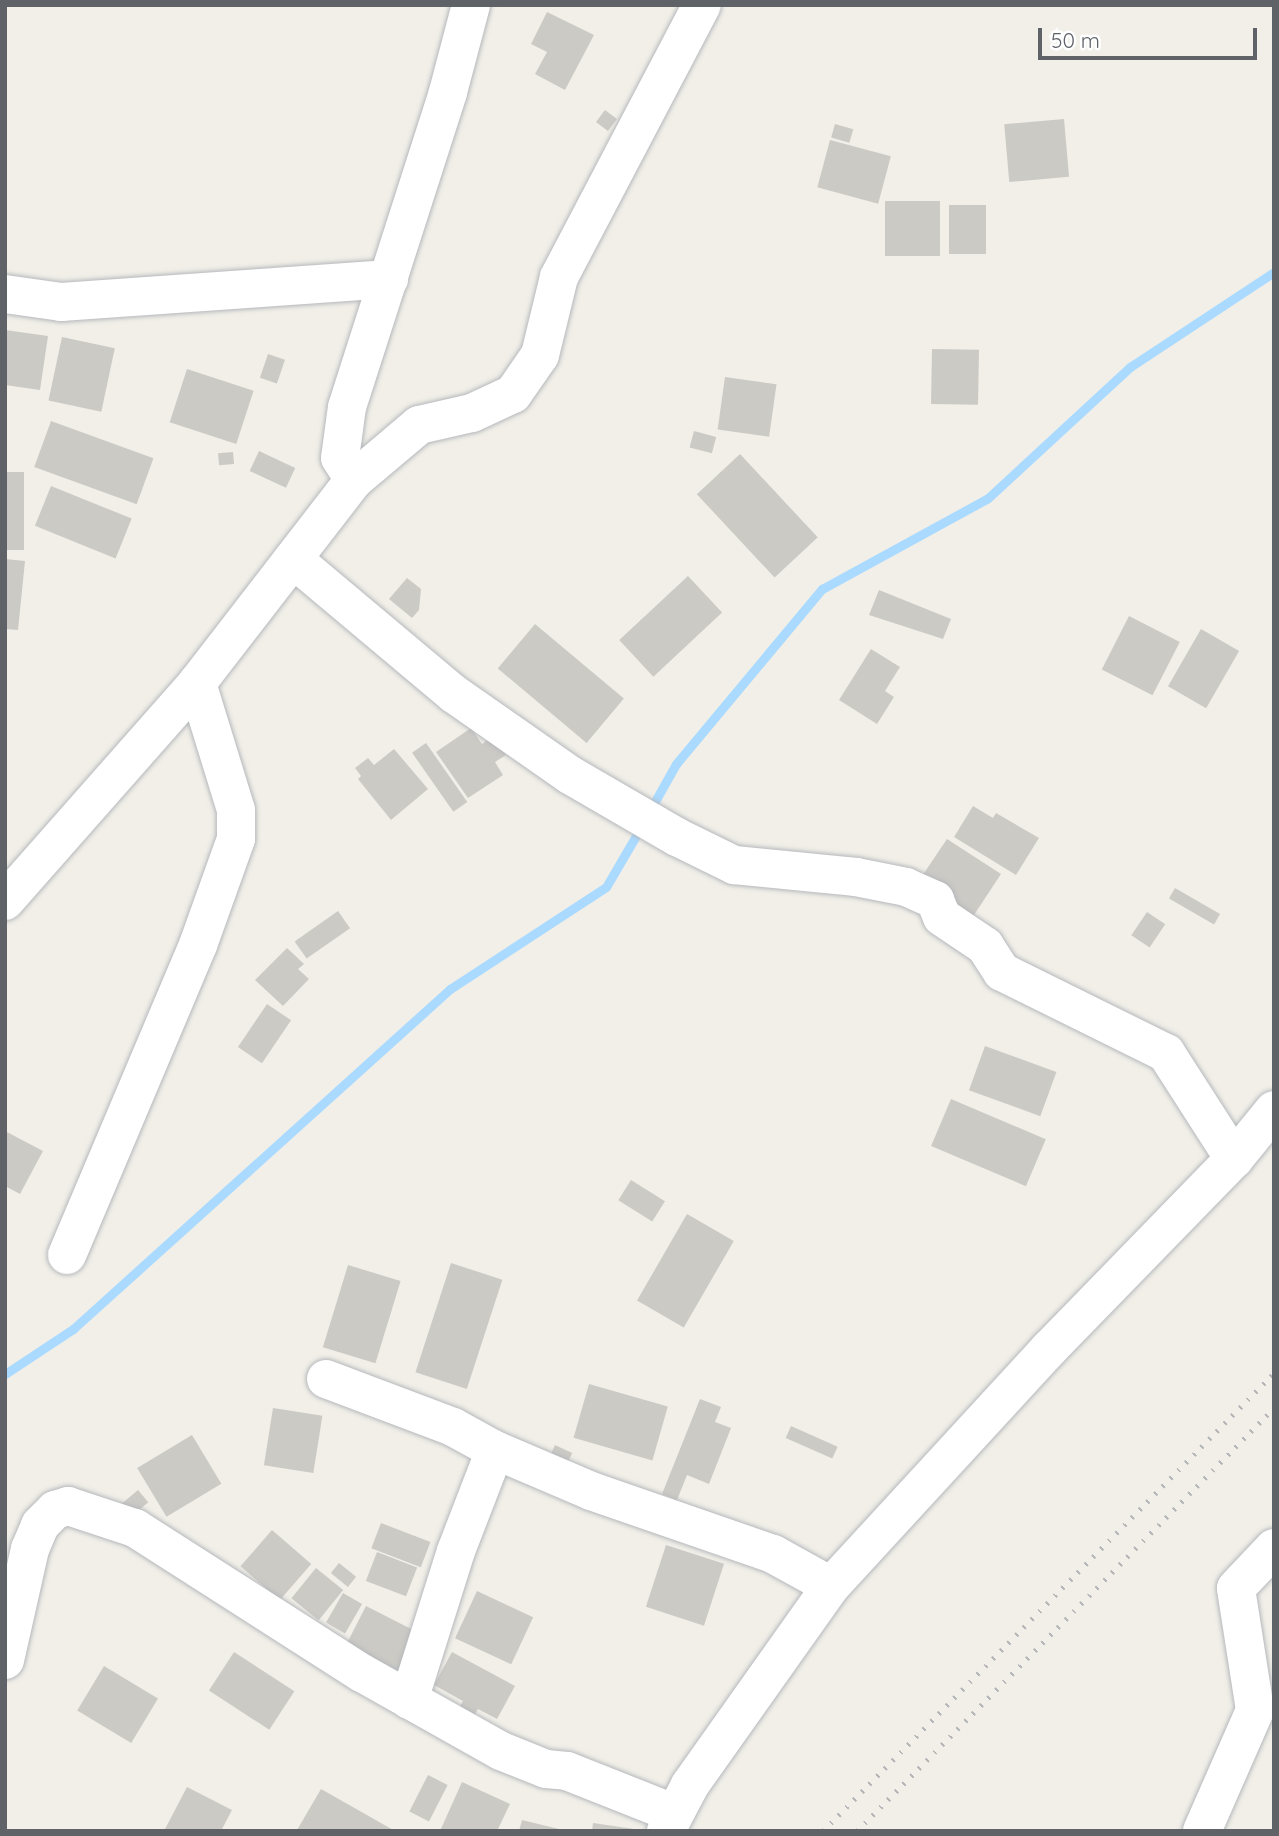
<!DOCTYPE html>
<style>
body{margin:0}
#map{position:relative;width:1279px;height:1836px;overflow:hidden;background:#f1efe8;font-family:Quicksand,sans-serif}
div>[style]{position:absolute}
.stream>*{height:9px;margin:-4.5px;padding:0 4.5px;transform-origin:4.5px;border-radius:4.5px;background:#aadaff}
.building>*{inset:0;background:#cccac5;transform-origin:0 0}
.roads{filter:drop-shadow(0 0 2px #b5b8bc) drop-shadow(0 0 2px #b5b8bc)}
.minor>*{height:38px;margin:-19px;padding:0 19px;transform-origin:19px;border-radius:19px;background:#fff}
.rail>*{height:5px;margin-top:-2.5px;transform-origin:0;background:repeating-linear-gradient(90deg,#b6b7b8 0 2px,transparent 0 11px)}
span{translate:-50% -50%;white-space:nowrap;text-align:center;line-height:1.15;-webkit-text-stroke:5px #fff;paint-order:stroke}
.frame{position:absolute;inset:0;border:7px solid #5f6368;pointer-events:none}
.scale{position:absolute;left:1038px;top:28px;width:219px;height:32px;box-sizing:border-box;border:4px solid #5f6368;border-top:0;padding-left:9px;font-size:21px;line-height:24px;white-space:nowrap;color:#5f6368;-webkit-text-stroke:5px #fff;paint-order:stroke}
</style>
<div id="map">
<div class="stream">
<div style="left:649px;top:812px;width:55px;rotate:-60.6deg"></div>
<div style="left:676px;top:764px;width:228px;rotate:-50.2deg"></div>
<div style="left:822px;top:589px;width:189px;rotate:-28.7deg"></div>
<div style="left:988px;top:498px;width:193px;rotate:-42.7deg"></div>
<div style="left:1130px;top:367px;width:173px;rotate:-33.4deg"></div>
<div style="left:5px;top:1374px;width:82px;rotate:-33.5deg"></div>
<div style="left:73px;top:1329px;width:508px;rotate:-42.05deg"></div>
<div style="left:450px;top:989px;width:186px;rotate:-33.2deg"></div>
<div style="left:606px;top:887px;width:69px;rotate:-59.7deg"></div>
</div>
<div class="building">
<div style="clip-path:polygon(547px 12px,594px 35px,565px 90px,535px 74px,547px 52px,531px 44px)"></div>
<div style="left:605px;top:110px;width:15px;height:15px;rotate:37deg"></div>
<div style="left:1064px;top:119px;width:58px;height:60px;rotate:85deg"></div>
<div style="left:835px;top:124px;width:19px;height:14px;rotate:16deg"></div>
<div style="left:830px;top:140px;width:63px;height:49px;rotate:15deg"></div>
<div style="left:885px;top:201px;width:55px;height:55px"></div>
<div style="left:949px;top:205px;width:37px;height:49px"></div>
<div style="clip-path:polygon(5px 330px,48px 336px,40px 390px,5px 385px)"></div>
<div style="left:62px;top:337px;width:54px;height:65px;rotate:12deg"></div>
<div style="left:932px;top:349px;width:47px;height:55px;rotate:1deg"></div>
<div style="left:268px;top:354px;width:18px;height:25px;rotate:19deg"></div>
<div style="left:187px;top:369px;width:70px;height:56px;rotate:18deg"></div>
<div style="left:725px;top:377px;width:52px;height:53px;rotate:8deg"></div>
<div style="left:51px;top:421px;width:109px;height:49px;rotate:20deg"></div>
<div style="left:694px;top:431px;width:23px;height:17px;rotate:15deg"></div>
<div style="left:259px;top:451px;width:40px;height:22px;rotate:25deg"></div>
<div style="left:233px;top:452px;width:12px;height:15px;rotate:85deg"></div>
<div style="left:740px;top:454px;width:114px;height:59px;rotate:47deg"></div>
<div style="left:5px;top:472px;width:19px;height:78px"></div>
<div style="left:51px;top:486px;width:87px;height:43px;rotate:22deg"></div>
<div style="clip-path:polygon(5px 559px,25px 561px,18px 630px,5px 629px)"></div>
<div style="left:688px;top:576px;width:50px;height:94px;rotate:47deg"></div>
<div style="clip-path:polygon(407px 578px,421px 589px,419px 610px,412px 618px,389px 599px)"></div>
<div style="clip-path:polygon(879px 590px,951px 619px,943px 639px,869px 615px)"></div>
<div style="left:1129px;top:616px;width:57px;height:60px;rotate:27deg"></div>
<div style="left:535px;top:624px;width:116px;height:58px;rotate:40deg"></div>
<div style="left:1201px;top:629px;width:44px;height:66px;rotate:30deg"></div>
<div style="clip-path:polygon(871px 649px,900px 667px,885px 691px,894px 697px,877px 724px,839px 700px)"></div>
<div style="clip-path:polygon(471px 728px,482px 744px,493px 736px,506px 755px,495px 762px,503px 775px,468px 798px,436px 752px)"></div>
<div style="left:426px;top:743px;width:72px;height:17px;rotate:55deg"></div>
<div style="clip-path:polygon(394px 749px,428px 789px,391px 820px,358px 779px,361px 776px,355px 768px,368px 758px,374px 765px)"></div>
<div style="clip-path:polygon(973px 806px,993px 818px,996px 813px,1039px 838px,1016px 875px,954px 837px)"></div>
<div style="clip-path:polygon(947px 839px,1001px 874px,974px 915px,980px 919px,972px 932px,920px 879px)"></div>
<div style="left:1175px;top:888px;width:52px;height:12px;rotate:30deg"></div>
<div style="left:338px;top:911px;width:21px;height:53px;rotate:55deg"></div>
<div style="left:1147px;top:912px;width:22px;height:28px;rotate:34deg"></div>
<div style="clip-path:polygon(287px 948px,304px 964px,298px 969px,309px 979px,283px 1006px,255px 980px)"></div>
<div style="left:267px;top:1004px;width:29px;height:52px;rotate:34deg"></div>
<div style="left:985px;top:1046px;width:76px;height:47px;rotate:20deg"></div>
<div style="left:951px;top:1099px;width:103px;height:51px;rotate:23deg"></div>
<div style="clip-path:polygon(5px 1131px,43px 1151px,20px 1194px,5px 1186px)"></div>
<div style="left:631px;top:1180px;width:40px;height:24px;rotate:32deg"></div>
<div style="left:687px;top:1214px;width:54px;height:100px;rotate:30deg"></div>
<div style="left:451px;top:1263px;width:54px;height:115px;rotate:18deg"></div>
<div style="left:348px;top:1265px;width:55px;height:86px;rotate:17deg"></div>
<div style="left:589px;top:1384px;width:82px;height:56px;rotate:16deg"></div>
<div style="clip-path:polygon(700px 1399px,721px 1407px,715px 1422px,731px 1428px,709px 1484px,687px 1475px,677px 1500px,662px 1494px)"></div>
<div style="left:273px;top:1408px;width:50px;height:58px;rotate:9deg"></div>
<div style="left:791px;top:1426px;width:51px;height:13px;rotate:24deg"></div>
<div style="left:192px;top:1435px;width:57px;height:64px;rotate:59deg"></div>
<div style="left:555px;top:1445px;width:19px;height:21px;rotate:25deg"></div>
<div style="left:138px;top:1490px;width:16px;height:21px;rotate:50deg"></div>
<div style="left:381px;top:1523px;width:53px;height:27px;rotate:21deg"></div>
<div style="left:272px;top:1530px;width:52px;height:48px;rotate:41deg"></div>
<div style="left:666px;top:1545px;width:61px;height:65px;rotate:18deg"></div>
<div style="left:377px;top:1552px;width:43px;height:31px;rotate:21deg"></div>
<div style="left:339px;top:1563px;width:22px;height:13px;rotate:39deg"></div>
<div style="left:316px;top:1568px;width:35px;height:39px;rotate:39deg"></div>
<div style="left:477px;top:1591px;width:62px;height:52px;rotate:25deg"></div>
<div style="left:343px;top:1593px;width:22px;height:34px;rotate:30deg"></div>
<div style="left:366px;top:1606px;width:59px;height:52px;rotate:27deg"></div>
<div style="left:234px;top:1652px;width:72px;height:46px;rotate:33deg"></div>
<div style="clip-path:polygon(452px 1652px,515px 1686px,497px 1719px,478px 1709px,473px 1718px,458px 1710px,463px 1701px,434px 1685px)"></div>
<div style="left:104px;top:1666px;width:63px;height:52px;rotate:31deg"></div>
<div style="left:428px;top:1775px;width:22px;height:41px;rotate:27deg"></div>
<div style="clip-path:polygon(462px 1782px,510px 1804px,497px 1831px,440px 1831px)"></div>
<div style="clip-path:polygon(187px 1787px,232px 1810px,221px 1831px,164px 1831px)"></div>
<div style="clip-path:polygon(321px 1789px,395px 1831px,297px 1830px)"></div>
<div style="clip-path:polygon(522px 1820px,563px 1830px,563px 1831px,519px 1831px)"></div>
<div style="clip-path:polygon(593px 1823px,634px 1829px,634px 1831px,592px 1831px)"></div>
</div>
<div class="roads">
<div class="minor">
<div style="left:5px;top:294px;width:57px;rotate:8.1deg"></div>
<div style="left:61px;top:302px;width:329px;rotate:-4deg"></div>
<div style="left:354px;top:480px;width:26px;rotate:-122deg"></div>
<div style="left:340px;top:458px;width:51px;rotate:-82.2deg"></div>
<div style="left:347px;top:407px;width:331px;rotate:-72.2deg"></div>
<div style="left:448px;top:92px;width:90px;rotate:-75.2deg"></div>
<div style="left:293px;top:559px;width:210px;rotate:40deg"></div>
<div style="left:454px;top:694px;width:141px;rotate:34.9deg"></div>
<div style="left:570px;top:775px;width:124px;rotate:30.1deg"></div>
<div style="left:677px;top:837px;width:64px;rotate:26.2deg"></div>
<div style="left:734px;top:865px;width:123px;rotate:5.6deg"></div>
<div style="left:856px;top:877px;width:51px;rotate:11.3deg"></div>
<div style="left:906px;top:887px;width:32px;rotate:24deg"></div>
<div style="left:935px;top:900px;width:18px;rotate:68deg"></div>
<div style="left:942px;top:917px;width:52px;rotate:34deg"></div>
<div style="left:985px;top:946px;width:31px;rotate:57deg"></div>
<div style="left:1002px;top:972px;width:183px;rotate:26.3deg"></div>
<div style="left:1166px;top:1053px;width:126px;rotate:57.3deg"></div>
<div style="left:5px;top:901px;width:290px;rotate:-48.6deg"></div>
<div style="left:197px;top:683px;width:257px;rotate:-52.3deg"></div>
<div style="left:354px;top:480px;width:85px;rotate:-40.2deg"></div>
<div style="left:419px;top:425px;width:54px;rotate:-12.8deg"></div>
<div style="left:472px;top:413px;width:45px;rotate:-24.9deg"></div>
<div style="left:513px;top:394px;width:47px;rotate:-55.3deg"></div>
<div style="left:540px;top:355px;width:80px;rotate:-76.3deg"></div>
<div style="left:559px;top:277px;width:307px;rotate:-62.3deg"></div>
<div style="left:67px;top:1255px;width:337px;rotate:-67.1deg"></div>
<div style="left:198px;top:945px;width:113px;rotate:-70.3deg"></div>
<div style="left:236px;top:839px;width:29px;rotate:-90deg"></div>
<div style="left:236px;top:810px;width:133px;rotate:-107.1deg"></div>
<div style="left:326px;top:1379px;width:136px;rotate:20.7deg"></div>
<div style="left:453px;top:1427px;width:48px;rotate:28.7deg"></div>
<div style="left:495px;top:1450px;width:104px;rotate:23.1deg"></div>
<div style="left:591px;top:1491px;width:193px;rotate:19.1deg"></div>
<div style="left:773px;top:1554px;width:66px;rotate:28.9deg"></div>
<div style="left:5px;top:1660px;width:114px;rotate:-77.3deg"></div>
<div style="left:30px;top:1549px;width:26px;rotate:-67deg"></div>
<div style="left:40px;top:1525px;width:21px;rotate:-45deg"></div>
<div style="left:55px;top:1510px;width:14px;rotate:-17deg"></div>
<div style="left:68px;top:1506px;width:71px;rotate:18.2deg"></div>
<div style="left:135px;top:1528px;width:269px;rotate:32.6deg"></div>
<div style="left:362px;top:1673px;width:159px;rotate:29.3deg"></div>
<div style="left:501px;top:1751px;width:48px;rotate:21.8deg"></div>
<div style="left:546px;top:1769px;width:21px;rotate:5deg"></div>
<div style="left:567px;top:1771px;width:114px;rotate:21.6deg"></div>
<div style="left:409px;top:1700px;width:156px;rotate:-72.5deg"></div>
<div style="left:456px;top:1551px;width:108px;rotate:-68.9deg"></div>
<div style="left:666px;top:1831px;width:52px;rotate:-62.4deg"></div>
<div style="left:690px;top:1785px;width:244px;rotate:-54.7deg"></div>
<div style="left:831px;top:1586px;width:322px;rotate:-47.4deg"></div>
<div style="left:1049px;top:1349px;width:265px;rotate:-45.8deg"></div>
<div style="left:1234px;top:1159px;width:63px;rotate:-50.8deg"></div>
<div style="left:1202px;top:1831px;width:132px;rotate:-66.3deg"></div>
<div style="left:1255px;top:1710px;width:123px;rotate:-98.9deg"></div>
<div style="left:1236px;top:1588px;width:55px;rotate:-46.5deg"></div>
</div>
</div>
<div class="rail">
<div style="left:823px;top:1831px;width:643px;rotate:-45.44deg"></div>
<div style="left:857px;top:1831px;width:594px;rotate:-45.41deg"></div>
</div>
<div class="frame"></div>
<div class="scale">50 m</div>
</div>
